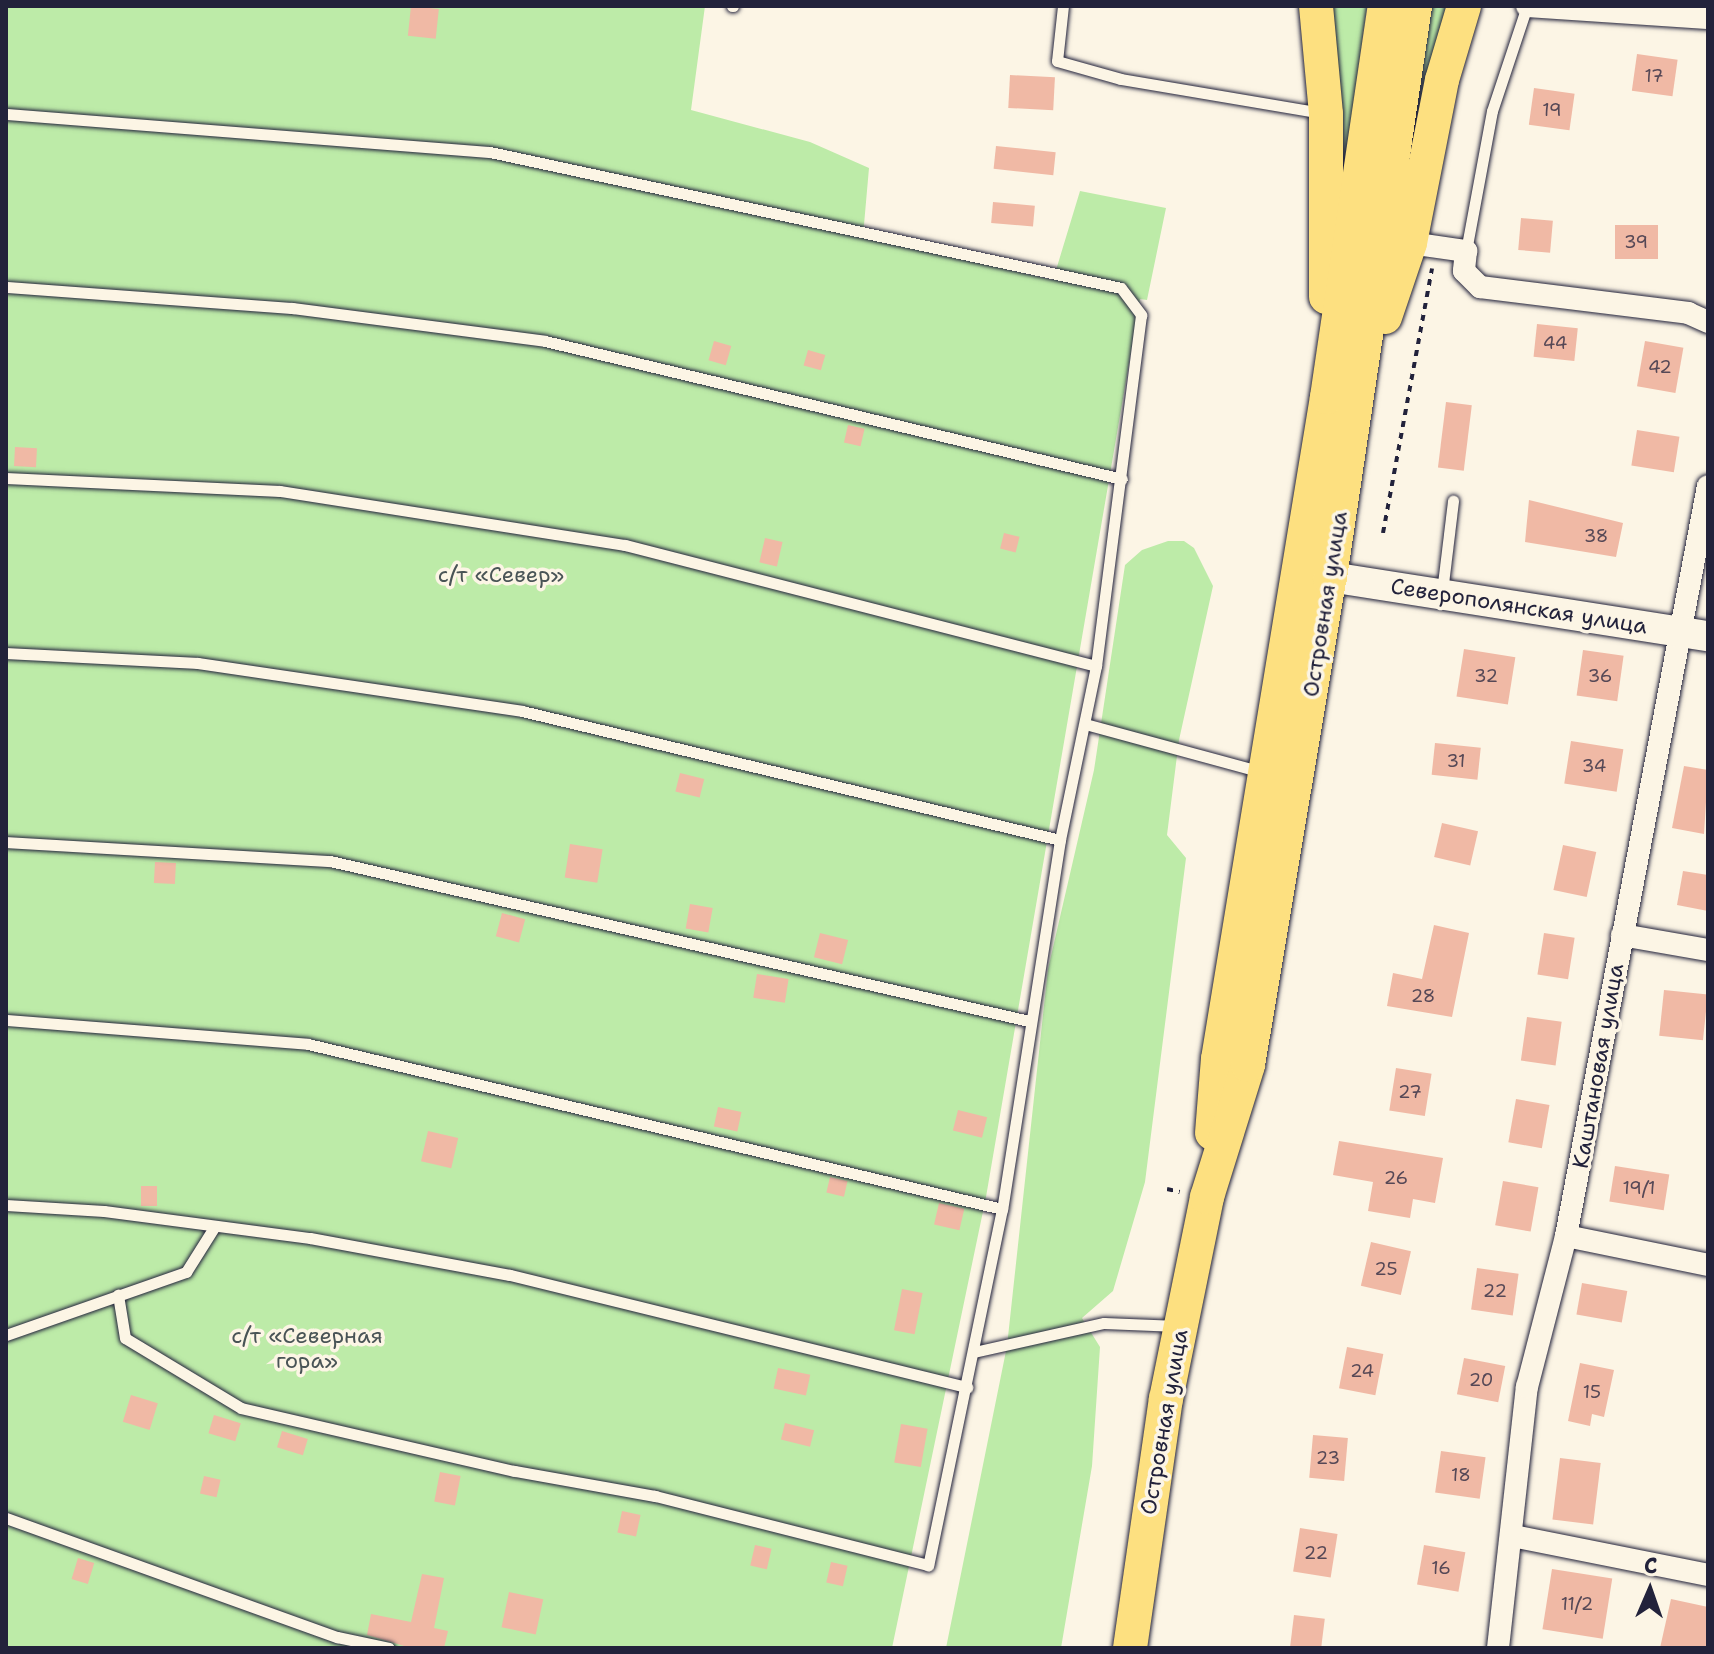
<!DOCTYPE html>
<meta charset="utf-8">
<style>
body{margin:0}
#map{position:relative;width:1714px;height:1654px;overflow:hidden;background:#fcf5e5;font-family:"Shantell Sans",sans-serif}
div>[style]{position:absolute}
.green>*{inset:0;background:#bdeba8}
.building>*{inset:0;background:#f0b9a5;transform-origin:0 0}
.path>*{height:4px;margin-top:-2px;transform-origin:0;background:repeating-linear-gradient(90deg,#22223b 0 6px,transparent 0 12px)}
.roads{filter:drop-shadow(0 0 2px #22223b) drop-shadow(0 0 2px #22223b)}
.lane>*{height:11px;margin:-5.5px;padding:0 5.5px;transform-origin:5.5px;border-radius:5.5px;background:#fcf5e5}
.street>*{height:22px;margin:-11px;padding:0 11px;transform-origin:11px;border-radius:11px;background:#fcf5e5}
.secondary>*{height:30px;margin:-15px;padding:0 15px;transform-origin:15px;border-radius:15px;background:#fcf5e5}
.primary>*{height:34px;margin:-17px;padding:0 17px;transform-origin:17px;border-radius:17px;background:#fde080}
span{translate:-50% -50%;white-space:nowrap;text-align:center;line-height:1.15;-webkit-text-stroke:7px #fcf5e5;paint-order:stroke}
.number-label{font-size:18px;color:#564856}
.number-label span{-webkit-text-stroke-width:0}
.park-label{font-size:22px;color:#495456}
.street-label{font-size:22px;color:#22223b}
.frame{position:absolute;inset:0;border:8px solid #22223b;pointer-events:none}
.north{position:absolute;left:1610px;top:1550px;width:80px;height:80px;-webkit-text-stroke:6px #fcf5e5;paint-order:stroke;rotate:2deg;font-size:22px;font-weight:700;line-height:32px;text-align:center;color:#22223b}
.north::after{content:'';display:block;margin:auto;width:28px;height:36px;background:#22223b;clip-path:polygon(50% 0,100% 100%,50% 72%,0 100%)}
</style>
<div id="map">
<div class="green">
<div style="clip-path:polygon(6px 6px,705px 6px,691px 110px,810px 142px,869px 168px,863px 236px,1053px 280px,1080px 191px,1166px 208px,1147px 300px,1140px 299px,986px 1197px,892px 1648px,6px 1648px)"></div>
<div style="clip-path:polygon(1327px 6px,1367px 6px,1328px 288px)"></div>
<div style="clip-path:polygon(1428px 6px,1446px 6px,1394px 254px)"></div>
<div style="clip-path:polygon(1168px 541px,1184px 541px,1194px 548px,1213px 586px,1179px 740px,1167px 835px,1186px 858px,1145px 1182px,1113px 1291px,1082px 1318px,1100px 1347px,1092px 1466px,1061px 1648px,946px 1648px,1007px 1346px,1048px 969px,1094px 770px,1125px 565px,1142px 550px)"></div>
</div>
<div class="building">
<div style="left:411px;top:6px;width:28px;height:30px;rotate:6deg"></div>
<div style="left:1637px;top:54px;width:41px;height:37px;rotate:8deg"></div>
<div style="left:1010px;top:75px;width:45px;height:33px;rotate:3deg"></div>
<div style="left:1534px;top:88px;width:41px;height:37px;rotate:8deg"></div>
<div style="left:996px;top:146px;width:60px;height:23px;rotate:6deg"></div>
<div style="left:993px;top:202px;width:42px;height:21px;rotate:5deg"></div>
<div style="left:1521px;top:218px;width:32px;height:32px;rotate:5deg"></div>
<div style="left:1615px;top:225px;width:43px;height:34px"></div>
<div style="left:1537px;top:324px;width:41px;height:33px;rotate:6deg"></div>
<div style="left:714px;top:341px;width:18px;height:20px;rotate:16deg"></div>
<div style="left:1645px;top:341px;width:39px;height:46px;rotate:10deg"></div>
<div style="left:808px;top:350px;width:18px;height:16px;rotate:16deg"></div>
<div style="left:1446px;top:402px;width:26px;height:66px;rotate:7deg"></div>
<div style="left:848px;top:425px;width:17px;height:18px;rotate:13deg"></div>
<div style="left:1637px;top:430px;width:43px;height:36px;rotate:9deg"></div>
<div style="left:15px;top:447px;width:22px;height:19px;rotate:3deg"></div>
<div style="clip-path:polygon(1529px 500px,1623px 523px,1616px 557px,1525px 542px)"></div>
<div style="left:1004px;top:533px;width:16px;height:16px;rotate:14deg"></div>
<div style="left:765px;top:538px;width:18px;height:25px;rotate:13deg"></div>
<div style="left:1464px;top:649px;width:52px;height:48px;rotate:9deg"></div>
<div style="left:1583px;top:650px;width:41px;height:46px;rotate:8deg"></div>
<div style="left:1571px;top:741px;width:53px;height:43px;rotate:9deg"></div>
<div style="left:1435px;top:743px;width:46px;height:32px;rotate:6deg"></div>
<div style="clip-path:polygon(1684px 766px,1708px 770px,1704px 834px,1672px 828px)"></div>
<div style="left:680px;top:773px;width:25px;height:19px;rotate:14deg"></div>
<div style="left:1442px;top:823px;width:37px;height:35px;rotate:13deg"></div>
<div style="left:570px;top:844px;width:33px;height:34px;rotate:9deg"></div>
<div style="left:1563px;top:845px;width:34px;height:46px;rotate:12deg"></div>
<div style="left:155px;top:862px;width:21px;height:21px;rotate:3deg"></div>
<div style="clip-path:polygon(1683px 871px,1708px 875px,1708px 911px,1677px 905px)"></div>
<div style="left:690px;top:904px;width:23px;height:25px;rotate:10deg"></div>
<div style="left:502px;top:913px;width:24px;height:24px;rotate:15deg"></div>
<div style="clip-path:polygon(1434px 925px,1469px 933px,1452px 1017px,1387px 1006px,1393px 973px,1422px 979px)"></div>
<div style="left:820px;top:933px;width:29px;height:25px;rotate:14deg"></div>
<div style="left:1544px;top:933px;width:31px;height:42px;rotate:9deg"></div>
<div style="left:757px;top:974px;width:32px;height:24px;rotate:9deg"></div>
<div style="left:1664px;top:990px;width:44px;height:46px;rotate:6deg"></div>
<div style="left:1527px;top:1017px;width:35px;height:44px;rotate:8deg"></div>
<div style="left:1396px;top:1068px;width:36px;height:43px;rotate:9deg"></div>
<div style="left:1516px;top:1099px;width:34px;height:44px;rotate:10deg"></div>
<div style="left:718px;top:1107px;width:24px;height:20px;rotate:12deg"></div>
<div style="left:958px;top:1110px;width:30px;height:21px;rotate:14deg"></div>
<div style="left:428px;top:1131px;width:31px;height:31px;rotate:13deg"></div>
<div style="clip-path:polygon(1339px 1141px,1443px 1158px,1435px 1203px,1413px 1199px,1410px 1218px,1368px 1211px,1373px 1182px,1333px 1175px)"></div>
<div style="left:1615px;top:1166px;width:55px;height:36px;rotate:9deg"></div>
<div style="left:830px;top:1177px;width:18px;height:16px;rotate:13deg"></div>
<div style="left:1503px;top:1181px;width:36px;height:45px;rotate:10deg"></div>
<div style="left:141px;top:1186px;width:16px;height:20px"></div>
<div style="left:939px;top:1203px;width:26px;height:22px;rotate:13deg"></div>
<div style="left:1371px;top:1242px;width:41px;height:45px;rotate:13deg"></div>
<div style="left:1477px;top:1268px;width:42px;height:42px;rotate:8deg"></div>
<div style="left:1582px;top:1283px;width:46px;height:32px;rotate:10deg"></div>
<div style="left:902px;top:1289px;width:21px;height:42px;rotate:11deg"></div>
<div style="left:1347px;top:1347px;width:37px;height:42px;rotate:11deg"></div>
<div style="left:1464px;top:1358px;width:42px;height:37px;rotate:11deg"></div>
<div style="clip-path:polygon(1580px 1363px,1614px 1370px,1604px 1417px,1592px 1414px,1590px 1426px,1568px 1421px)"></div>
<div style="left:778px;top:1368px;width:33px;height:21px;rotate:12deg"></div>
<div style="left:131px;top:1395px;width:28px;height:28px;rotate:17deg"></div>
<div style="left:214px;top:1415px;width:28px;height:19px;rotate:17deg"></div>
<div style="left:785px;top:1423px;width:30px;height:17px;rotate:14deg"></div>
<div style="left:901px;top:1424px;width:27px;height:39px;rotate:10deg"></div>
<div style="left:282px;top:1431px;width:27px;height:17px;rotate:17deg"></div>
<div style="left:1313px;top:1435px;width:35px;height:43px;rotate:5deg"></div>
<div style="left:1441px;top:1451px;width:45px;height:42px;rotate:8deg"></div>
<div style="left:1560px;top:1458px;width:41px;height:62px;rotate:7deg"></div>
<div style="left:440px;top:1472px;width:21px;height:30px;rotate:11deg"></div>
<div style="left:204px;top:1476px;width:17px;height:18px;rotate:13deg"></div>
<div style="left:622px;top:1511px;width:19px;height:22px;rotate:12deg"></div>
<div style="left:1300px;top:1528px;width:38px;height:44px;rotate:9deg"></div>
<div style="left:755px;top:1545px;width:17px;height:21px;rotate:13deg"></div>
<div style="left:1424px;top:1545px;width:42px;height:40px;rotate:10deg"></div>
<div style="left:78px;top:1558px;width:17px;height:22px;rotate:17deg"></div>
<div style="left:831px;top:1562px;width:17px;height:21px;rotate:13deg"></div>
<div style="left:1552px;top:1569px;width:61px;height:61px;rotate:9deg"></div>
<div style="clip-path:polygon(422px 1574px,444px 1578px,434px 1628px,448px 1631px,444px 1648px,411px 1648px,367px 1635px,371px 1614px,411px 1622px)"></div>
<div style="left:509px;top:1592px;width:35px;height:36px;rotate:12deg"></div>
<div style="clip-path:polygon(1671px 1599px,1708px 1607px,1708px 1648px,1660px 1648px)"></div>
<div style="left:1294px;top:1615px;width:31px;height:33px;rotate:7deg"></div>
</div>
<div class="path">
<div style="left:1383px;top:533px;width:269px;rotate:-79.5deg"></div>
<div style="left:1167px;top:1189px;width:13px;rotate:13deg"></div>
</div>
<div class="roads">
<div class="lane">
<div style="left:732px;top:6px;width:1px"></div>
<div style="left:1063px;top:6px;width:55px;rotate:96.2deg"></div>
<div style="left:1057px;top:61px;width:66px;rotate:15.7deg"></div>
<div style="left:1121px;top:79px;width:205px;rotate:9.6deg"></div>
<div style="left:6px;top:114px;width:485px;rotate:4.5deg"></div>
<div style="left:490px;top:152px;width:645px;rotate:12.16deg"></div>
<div style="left:1121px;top:288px;width:34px;rotate:53deg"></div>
<div style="left:1141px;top:315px;width:354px;rotate:97.3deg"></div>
<div style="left:1096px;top:666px;width:178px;rotate:101.7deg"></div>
<div style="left:1060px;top:840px;width:374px;rotate:98.9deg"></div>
<div style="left:1002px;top:1209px;width:364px;rotate:101.7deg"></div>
<div style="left:928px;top:1565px;width:282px;rotate:-165.8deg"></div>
<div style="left:655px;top:1496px;width:143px;rotate:-169.9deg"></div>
<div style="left:514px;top:1471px;width:280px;rotate:-167deg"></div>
<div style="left:241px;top:1408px;width:135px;rotate:-148.9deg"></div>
<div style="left:125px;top:1338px;width:44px;rotate:-99.2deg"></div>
<div style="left:1466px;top:251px;width:142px;rotate:-79.5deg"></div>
<div style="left:1492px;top:111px;width:111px;rotate:-71.6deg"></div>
<div style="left:6px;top:287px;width:287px;rotate:4.2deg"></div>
<div style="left:292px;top:308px;width:255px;rotate:7.4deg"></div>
<div style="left:545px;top:341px;width:593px;rotate:13.45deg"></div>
<div style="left:6px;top:478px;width:274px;rotate:2.7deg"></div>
<div style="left:280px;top:491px;width:349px;rotate:8.9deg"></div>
<div style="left:625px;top:545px;width:486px;rotate:14.4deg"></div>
<div style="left:1442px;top:592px;width:92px;rotate:-83.1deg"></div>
<div style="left:6px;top:653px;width:192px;rotate:3deg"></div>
<div style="left:198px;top:663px;width:328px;rotate:8.4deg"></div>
<div style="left:522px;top:711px;width:553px;rotate:13.48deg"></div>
<div style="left:1085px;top:724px;width:183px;rotate:15.2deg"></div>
<div style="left:6px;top:842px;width:325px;rotate:3.4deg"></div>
<div style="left:330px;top:861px;width:717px;rotate:12.89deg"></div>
<div style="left:6px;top:1020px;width:303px;rotate:4.5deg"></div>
<div style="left:308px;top:1044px;width:713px;rotate:13.37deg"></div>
<div style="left:6px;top:1205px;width:98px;rotate:3.5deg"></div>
<div style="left:104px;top:1211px;width:208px;rotate:7.5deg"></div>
<div style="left:310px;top:1238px;width:203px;rotate:10.5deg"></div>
<div style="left:510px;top:1275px;width:471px;rotate:13.8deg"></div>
<div style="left:6px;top:1335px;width:191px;rotate:-19.3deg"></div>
<div style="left:186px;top:1272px;width:54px;rotate:-57.8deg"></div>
<div style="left:974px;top:1352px;width:133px;rotate:-12.6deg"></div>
<div style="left:1104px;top:1323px;width:74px;rotate:2.3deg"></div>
<div style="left:6px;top:1518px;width:352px;rotate:19.8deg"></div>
<div style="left:337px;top:1637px;width:53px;rotate:11.9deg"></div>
</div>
<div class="street">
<div style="left:1527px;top:6px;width:181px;rotate:3.8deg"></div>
<div style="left:1410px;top:243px;width:57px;rotate:8.1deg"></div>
<div style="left:1466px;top:251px;width:20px;rotate:96deg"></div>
<div style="left:1464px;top:271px;width:23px;rotate:45deg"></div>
<div style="left:1480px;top:287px;width:210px;rotate:7.1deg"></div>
<div style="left:1688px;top:313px;width:22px;rotate:24deg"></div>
<div style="left:1622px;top:935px;width:87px;rotate:9.9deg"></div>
<div style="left:1566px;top:1236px;width:145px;rotate:11.5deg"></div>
<div style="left:1513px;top:1536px;width:199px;rotate:11.3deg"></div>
<div style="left:1498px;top:1648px;width:263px;rotate:-83.7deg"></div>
<div style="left:1527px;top:1387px;width:156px;rotate:-75.5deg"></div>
<div style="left:1566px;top:1236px;width:763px;rotate:-79.28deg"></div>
</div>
<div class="secondary">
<div style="left:1330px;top:577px;width:383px;rotate:8.9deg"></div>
</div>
<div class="primary">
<div style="left:1316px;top:6px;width:108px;rotate:84.7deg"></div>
<div style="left:1326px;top:114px;width:183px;rotate:90deg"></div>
<div style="left:1385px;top:317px;width:78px;rotate:-71.3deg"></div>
<div style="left:1410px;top:243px;width:166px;rotate:-78.9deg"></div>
<div style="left:1442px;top:80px;width:77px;rotate:-73.4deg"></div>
<div style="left:1212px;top:1133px;width:74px;rotate:-85.4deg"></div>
<div style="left:1218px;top:1059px;width:671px;rotate:-80.65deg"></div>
<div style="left:1327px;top:397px;width:395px;rotate:-81.6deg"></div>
<div style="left:1130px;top:1648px;width:252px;rotate:-81.8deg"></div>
<div style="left:1166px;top:1399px;width:206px;rotate:-78.5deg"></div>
<div style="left:1207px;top:1197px;width:138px;rotate:-72.7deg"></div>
<div style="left:1248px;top:1065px;width:495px;rotate:-80.5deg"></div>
<div style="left:1330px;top:577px;width:577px;rotate:-81.53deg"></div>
</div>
</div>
<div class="number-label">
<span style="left:1654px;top:76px">17</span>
<span style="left:1552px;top:110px">19</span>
<span style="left:1636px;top:242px">39</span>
<span style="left:1555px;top:343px">44</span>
<span style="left:1660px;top:367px">42</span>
<span style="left:1596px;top:536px">38</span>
<span style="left:1486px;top:676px">32</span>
<span style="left:1600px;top:676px">36</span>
<span style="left:1456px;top:761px">31</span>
<span style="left:1594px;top:766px">34</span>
<span style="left:1423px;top:996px">28</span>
<span style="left:1410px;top:1092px">27</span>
<span style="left:1396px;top:1178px">26</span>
<span style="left:1639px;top:1188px">19/1</span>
<span style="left:1386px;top:1269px">25</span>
<span style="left:1495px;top:1291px">22</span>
<span style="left:1362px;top:1371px">24</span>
<span style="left:1481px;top:1380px">20</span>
<span style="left:1592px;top:1392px">15</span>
<span style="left:1328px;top:1458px">23</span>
<span style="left:1461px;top:1475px">18</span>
<span style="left:1316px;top:1553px">22</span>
<span style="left:1441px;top:1568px">16</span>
<span style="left:1577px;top:1604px">11/2</span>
</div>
<div class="park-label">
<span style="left:501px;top:575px">с/т «Север»</span>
<span style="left:307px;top:1348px">с/т «Северная<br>гора»</span>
</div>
<div class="street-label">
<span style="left:1325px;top:604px;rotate:-81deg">Островная улица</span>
<span style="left:1519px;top:606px;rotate:9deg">Северополянская улица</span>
<span style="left:1598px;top:1066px;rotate:-80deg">Каштановая улица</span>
<span style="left:1164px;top:1422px;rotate:-80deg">Островная улица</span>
</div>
<div class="frame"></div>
<div class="north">С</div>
</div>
